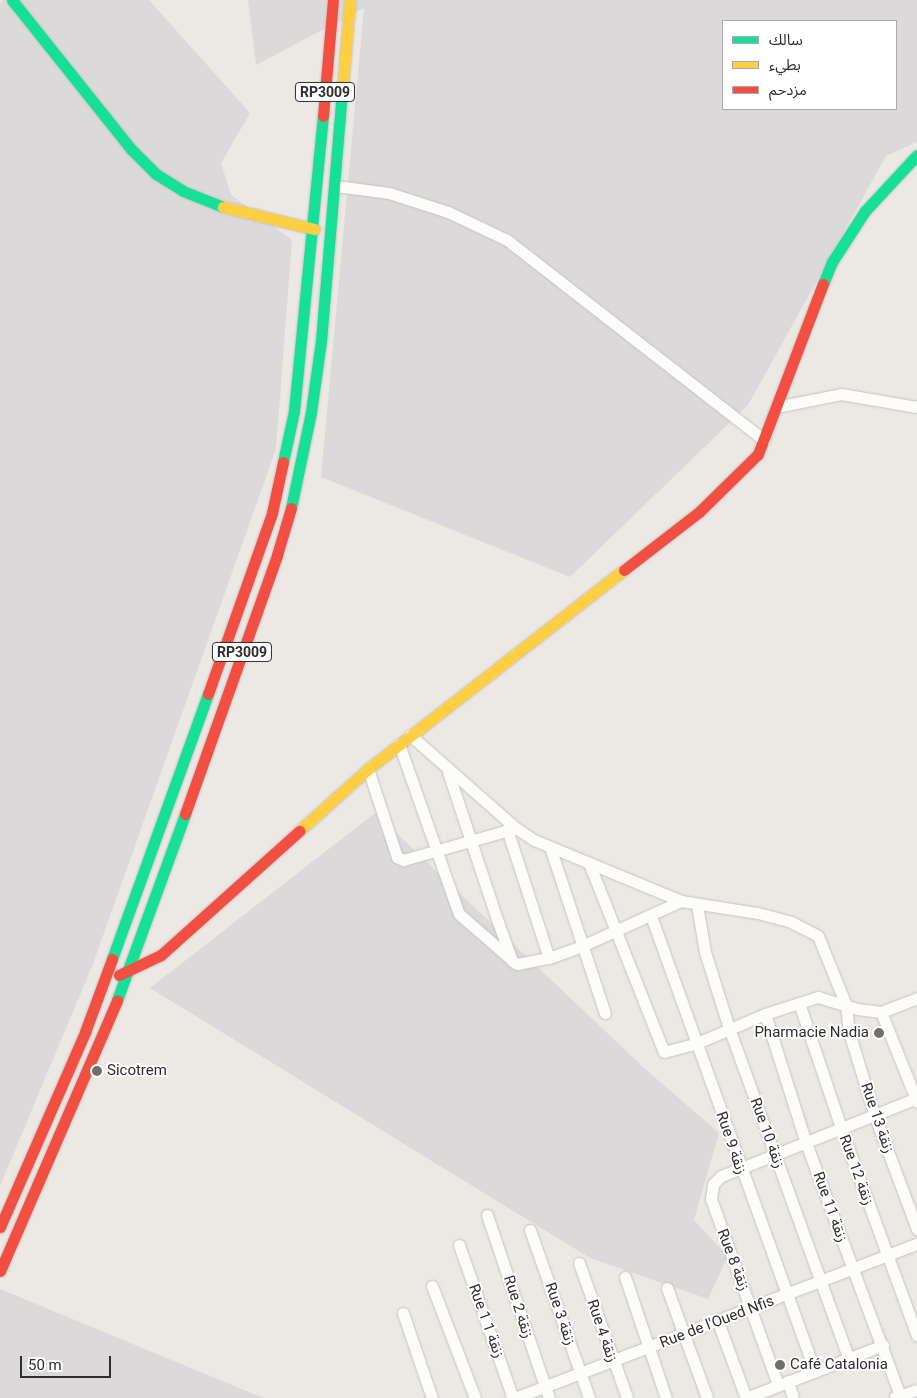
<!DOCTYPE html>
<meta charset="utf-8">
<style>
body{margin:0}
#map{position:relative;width:917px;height:1398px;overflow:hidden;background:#ece8e4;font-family:Roboto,"Noto Sans Arabic",sans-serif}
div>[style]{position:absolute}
.industrial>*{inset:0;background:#dcd9db}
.roads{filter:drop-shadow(0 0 1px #c5c4c5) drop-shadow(0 0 1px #c5c4c5)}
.street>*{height:11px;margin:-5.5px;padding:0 5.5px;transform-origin:5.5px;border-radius:5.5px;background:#fcfcfb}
.fast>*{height:11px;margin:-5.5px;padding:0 5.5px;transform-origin:5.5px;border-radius:5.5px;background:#16e098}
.slow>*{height:11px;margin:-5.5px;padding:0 5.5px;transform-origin:5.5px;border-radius:5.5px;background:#ffcf43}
.jam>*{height:11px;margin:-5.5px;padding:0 5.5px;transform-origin:5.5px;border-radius:5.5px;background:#f24e42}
.dots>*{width:14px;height:14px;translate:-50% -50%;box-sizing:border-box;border:2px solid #fff;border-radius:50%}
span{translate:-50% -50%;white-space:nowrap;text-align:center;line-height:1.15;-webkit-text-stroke:4px #fff;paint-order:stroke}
.shield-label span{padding:1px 4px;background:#fff;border:1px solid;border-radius:4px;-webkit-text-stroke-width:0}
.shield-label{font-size:14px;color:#2e2e2e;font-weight:700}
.poi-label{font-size:15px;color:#2e2e2e}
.right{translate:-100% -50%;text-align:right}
.left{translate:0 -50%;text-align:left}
.street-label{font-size:15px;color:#2e2e2e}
.legend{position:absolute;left:722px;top:20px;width:175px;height:90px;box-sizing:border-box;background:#fff;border:1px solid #ababab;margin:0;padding:6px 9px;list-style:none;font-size:15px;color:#2e2e2e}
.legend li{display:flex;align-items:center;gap:10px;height:25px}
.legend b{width:25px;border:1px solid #ababab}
.scale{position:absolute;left:20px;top:1356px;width:91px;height:22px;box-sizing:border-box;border:2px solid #2e2e2e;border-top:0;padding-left:6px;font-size:15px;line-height:18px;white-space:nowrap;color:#2e2e2e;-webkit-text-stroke:4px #fff;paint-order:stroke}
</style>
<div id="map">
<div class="industrial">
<div style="clip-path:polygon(3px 0,149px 0,250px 113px,221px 163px,231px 195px,292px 240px,276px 449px,93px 964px,0 1186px,0 4px)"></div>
<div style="clip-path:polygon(evenodd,248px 0,917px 0,917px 142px,886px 156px,748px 405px,570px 577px,321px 477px,364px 8px,256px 65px,248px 0,723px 21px,896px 21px,896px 109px,723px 109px,723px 21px)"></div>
<div style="clip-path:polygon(375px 813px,643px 1067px,719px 1133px,694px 1220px,728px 1256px,708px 1299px,590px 1258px,150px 988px)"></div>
<div style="clip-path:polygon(0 1289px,263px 1398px,0 1398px)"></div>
</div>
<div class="roads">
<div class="street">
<div style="left:336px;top:186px;width:53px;rotate:7.5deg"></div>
<div style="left:389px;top:193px;width:62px;rotate:17.9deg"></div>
<div style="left:448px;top:212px;width:65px;rotate:25.4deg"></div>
<div style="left:507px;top:240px;width:326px;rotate:37.9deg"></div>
<div style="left:776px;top:407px;width:66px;rotate:-11.3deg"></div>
<div style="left:841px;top:394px;width:77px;rotate:9.7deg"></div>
<div style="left:410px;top:735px;width:141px;rotate:41.3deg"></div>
<div style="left:516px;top:828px;width:22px;rotate:34deg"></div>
<div style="left:534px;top:840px;width:159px;rotate:22.5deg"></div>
<div style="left:681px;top:901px;width:78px;rotate:8.9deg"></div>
<div style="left:758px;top:913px;width:34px;rotate:15deg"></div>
<div style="left:791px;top:922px;width:30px;rotate:27deg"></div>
<div style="left:818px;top:936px;width:74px;rotate:67.9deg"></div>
<div style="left:846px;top:1005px;width:27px;rotate:84deg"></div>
<div style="left:849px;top:1032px;width:86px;rotate:73deg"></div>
<div style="left:874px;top:1114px;width:123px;rotate:69.5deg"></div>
<div style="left:399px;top:744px;width:180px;rotate:70.6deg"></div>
<div style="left:459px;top:914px;width:70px;rotate:41deg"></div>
<div style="left:368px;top:769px;width:93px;rotate:71.8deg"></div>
<div style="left:397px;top:857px;width:7px;rotate:27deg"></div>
<div style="left:403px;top:860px;width:117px;rotate:-15.8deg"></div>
<div style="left:448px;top:772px;width:158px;rotate:71.6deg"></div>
<div style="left:498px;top:922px;width:41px;rotate:70.3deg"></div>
<div style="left:512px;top:961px;width:6px;rotate:31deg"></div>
<div style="left:517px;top:964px;width:33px;rotate:-11deg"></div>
<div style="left:549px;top:958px;width:37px;rotate:-20deg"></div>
<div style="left:584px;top:945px;width:107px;rotate:-24.4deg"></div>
<div style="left:507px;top:829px;width:136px;rotate:72deg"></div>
<div style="left:550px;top:847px;width:175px;rotate:71.7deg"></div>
<div style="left:589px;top:863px;width:203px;rotate:68.4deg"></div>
<div style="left:664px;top:1052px;width:34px;rotate:-15deg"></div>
<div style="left:697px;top:1043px;width:74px;rotate:-23.1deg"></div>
<div style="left:765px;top:1014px;width:56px;rotate:-17.8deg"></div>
<div style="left:818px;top:997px;width:41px;rotate:17.1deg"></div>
<div style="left:857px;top:1009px;width:24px;rotate:7deg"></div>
<div style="left:881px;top:1012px;width:39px;rotate:-21deg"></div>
<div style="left:697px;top:905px;width:48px;rotate:80.3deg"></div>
<div style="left:705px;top:952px;width:80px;rotate:72.5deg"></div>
<div style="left:729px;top:1028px;width:350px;rotate:70.1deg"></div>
<div style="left:651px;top:916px;width:481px;rotate:70.2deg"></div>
<div style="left:799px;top:1003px;width:132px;rotate:71.4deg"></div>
<div style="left:841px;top:1128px;width:221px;rotate:69.9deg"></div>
<div style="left:881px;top:1012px;width:97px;rotate:68.2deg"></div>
<div style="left:765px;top:1014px;width:135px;rotate:72.4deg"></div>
<div style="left:806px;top:1143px;width:272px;rotate:69.6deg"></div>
<div style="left:487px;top:1215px;width:193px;rotate:71.3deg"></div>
<div style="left:530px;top:1230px;width:178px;rotate:70.6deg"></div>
<div style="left:459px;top:1245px;width:162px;rotate:70.6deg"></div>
<div style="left:579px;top:1263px;width:143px;rotate:70.4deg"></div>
<div style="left:625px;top:1277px;width:128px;rotate:71.3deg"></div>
<div style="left:432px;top:1286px;width:120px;rotate:69deg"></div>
<div style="left:667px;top:1288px;width:117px;rotate:70deg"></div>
<div style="left:403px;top:1313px;width:90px;rotate:71.2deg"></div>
<div style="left:718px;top:1322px;width:81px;rotate:69.8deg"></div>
<div style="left:788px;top:1381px;width:18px;rotate:74deg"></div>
<div style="left:778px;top:1385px;width:198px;rotate:-109.8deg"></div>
<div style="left:711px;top:1199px;width:15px;rotate:-82deg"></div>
<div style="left:713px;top:1184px;width:11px;rotate:-45deg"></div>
<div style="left:721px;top:1176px;width:211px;rotate:-21.7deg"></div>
<div style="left:895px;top:1397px;width:23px;rotate:-18deg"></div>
<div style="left:515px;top:1398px;width:430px;rotate:-21deg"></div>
<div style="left:746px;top:1398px;width:147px;rotate:-21.1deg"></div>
</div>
<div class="fast">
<div style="left:12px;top:0;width:191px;rotate:51.4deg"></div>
<div style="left:131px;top:149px;width:35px;rotate:45deg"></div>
<div style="left:156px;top:174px;width:32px;rotate:32deg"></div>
<div style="left:183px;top:191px;width:43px;rotate:21.8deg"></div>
<div style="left:823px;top:284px;width:24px;rotate:-68deg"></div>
<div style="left:832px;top:262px;width:61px;rotate:-57.1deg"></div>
<div style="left:865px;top:211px;width:76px;rotate:-47.1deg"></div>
<div style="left:283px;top:462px;width:52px;rotate:-77.8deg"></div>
<div style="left:294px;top:411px;width:296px;rotate:-84.4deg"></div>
<div style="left:291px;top:508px;width:98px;rotate:-78.2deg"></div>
<div style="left:311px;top:412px;width:72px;rotate:-82deg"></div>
<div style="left:321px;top:341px;width:249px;rotate:-85.2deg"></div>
<div style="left:112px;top:959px;width:282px;rotate:-70.1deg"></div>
<div style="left:117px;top:1000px;width:198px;rotate:-69.9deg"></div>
</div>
<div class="slow">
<div style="left:342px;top:93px;width:93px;rotate:-85.1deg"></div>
<div style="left:223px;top:207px;width:94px;rotate:13.6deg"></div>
<div style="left:299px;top:831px;width:93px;rotate:-41.9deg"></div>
<div style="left:368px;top:769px;width:324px;rotate:-37.9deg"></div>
</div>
<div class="jam">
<div style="left:323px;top:116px;width:116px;rotate:-85.1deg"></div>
<div style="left:624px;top:570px;width:95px;rotate:-37.7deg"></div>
<div style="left:699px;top:512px;width:83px;rotate:-44.5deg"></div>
<div style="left:758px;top:454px;width:182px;rotate:-69.1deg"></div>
<div style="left:208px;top:694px;width:192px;rotate:-70.5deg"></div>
<div style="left:272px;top:513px;width:52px;rotate:-77.8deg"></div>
<div style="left:185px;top:814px;width:275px;rotate:-70.4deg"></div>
<div style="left:277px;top:555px;width:49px;rotate:-73.4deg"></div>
<div style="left:119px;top:975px;width:47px;rotate:-25.5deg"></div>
<div style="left:161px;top:955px;width:186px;rotate:-41.9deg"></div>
<div style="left:0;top:1227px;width:213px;rotate:-66.4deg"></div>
<div style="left:85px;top:1032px;width:78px;rotate:-69.7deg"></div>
<div style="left:0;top:1271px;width:295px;rotate:-66.6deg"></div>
</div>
</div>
<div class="dots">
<div style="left:879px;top:1033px;background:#706f6e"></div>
<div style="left:97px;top:1071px;background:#706f6e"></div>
<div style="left:780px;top:1365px;background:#706f6e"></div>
</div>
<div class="shield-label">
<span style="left:325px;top:92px">RP3009</span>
<span style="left:242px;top:652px">RP3009</span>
</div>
<div class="poi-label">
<span class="right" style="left:869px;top:1033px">Pharmacie Nadia</span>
<span class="left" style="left:107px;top:1071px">Sicotrem</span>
<span class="left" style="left:790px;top:1365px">Café Catalonia</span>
</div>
<div class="street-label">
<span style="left:877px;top:1118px;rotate:71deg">Rue 13 زنقة</span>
<span style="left:767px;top:1133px;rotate:70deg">Rue 10 زنقة</span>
<span style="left:731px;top:1143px;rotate:71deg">Rue 9 زنقة</span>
<span style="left:856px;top:1170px;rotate:70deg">Rue 12 زنقة</span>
<span style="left:830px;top:1207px;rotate:70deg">Rue 11 زنقة</span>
<span style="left:733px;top:1260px;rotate:69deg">Rue 8 زنقة</span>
<span style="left:518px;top:1307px;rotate:72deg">Rue 2 زنقة</span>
<span style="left:560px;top:1314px;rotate:71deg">Rue 3 زنقة</span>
<span style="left:486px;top:1321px;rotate:70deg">Rue 1 زنقة 1</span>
<span style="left:717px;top:1322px;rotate:-21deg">Rue de l'Oued Nfis</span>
<span style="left:602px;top:1331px;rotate:71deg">Rue 4 زنقة</span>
</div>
<ul class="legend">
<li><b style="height:6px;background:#16e098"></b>سالك</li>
<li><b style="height:6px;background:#ffcf43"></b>بطيء</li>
<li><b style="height:6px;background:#f24e42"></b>مزدحم</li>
</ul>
<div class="scale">50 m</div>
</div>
